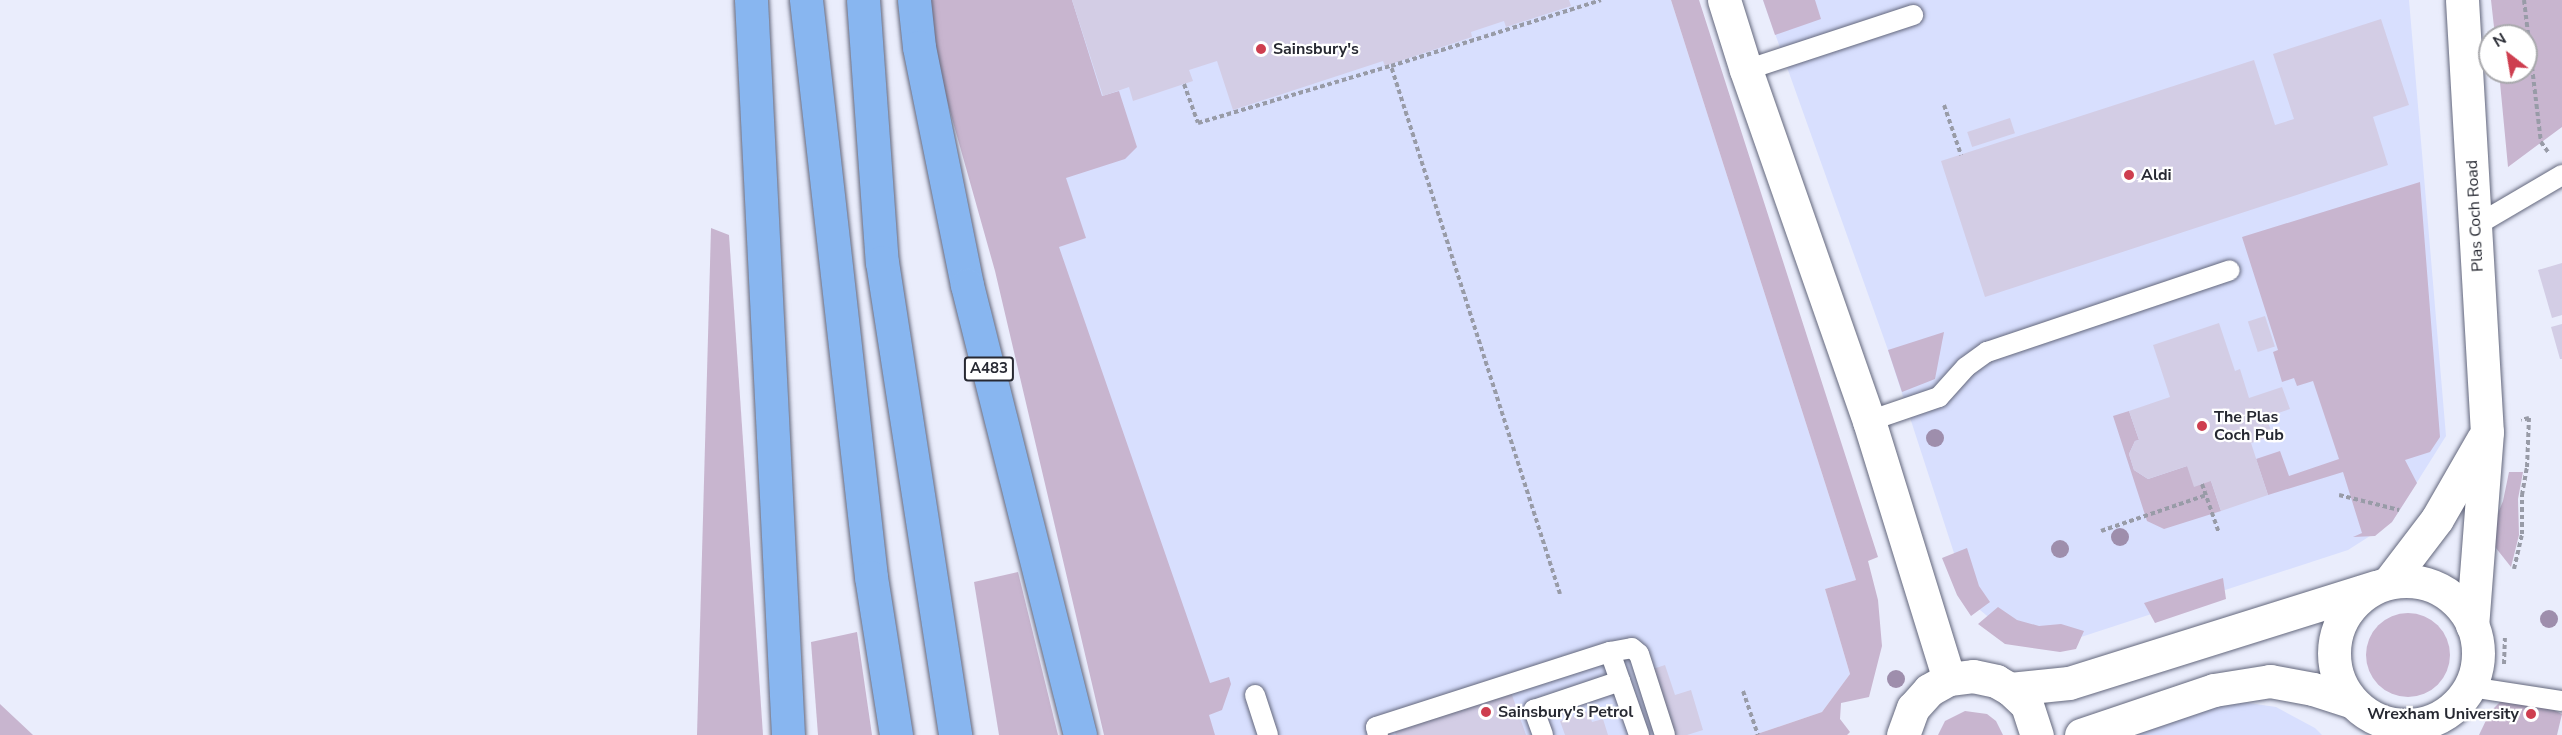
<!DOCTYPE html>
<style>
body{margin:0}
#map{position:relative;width:2562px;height:735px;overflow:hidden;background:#eaedfc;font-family:"Nunito Sans",sans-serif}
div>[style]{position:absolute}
.built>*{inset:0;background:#d8dffe}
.green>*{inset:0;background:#c8b5cf}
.round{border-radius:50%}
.building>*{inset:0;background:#d3cde5;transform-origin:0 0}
.path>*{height:4px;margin-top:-2px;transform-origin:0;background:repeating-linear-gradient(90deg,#989ba7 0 4.5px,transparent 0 7.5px)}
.roads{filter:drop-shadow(0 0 2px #63677c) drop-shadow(0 0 2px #63677c)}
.service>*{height:20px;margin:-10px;padding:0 10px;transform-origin:10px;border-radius:10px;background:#fff}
.minor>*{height:33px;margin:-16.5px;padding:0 16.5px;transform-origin:16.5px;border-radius:16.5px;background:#fff}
.secondary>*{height:33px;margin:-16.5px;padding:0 16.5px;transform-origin:16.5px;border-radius:16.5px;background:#fff}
.secondary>.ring{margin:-16.5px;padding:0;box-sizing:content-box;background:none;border:33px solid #fff;border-radius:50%}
.trunk>*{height:33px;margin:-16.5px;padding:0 16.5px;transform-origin:16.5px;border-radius:16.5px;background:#88b6f0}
.trees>*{width:18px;height:18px;margin:-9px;border-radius:50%;background:#9e8eac}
.dots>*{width:16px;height:16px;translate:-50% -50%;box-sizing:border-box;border:3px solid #fff;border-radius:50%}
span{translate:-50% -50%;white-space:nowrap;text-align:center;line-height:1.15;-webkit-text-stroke:4.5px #fff;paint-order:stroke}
.shield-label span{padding:2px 4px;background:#fff;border:2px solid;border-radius:4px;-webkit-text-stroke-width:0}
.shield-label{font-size:15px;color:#272932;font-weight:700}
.poi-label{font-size:16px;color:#272932;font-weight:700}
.left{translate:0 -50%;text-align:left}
.right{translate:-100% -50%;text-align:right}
.street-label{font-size:16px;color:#272932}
.north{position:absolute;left:2478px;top:24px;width:60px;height:60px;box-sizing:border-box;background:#fff;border:2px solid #a9a9ad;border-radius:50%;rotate:329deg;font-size:16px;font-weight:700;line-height:24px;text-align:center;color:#272932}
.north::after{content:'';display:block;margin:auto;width:21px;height:27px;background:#ce3e4f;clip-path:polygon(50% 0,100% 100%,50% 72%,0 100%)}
</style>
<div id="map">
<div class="built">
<div style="clip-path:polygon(962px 0,1671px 0,1856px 580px,1825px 589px,1850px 674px,1822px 712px,1754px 735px,1148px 735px)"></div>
<div style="clip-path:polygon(1763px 0,2409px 0,2446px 436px,2392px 522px,2348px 550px,2081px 637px,2004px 630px,1980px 610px,1966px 590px,1888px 350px)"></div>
<div style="clip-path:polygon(2235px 701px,2276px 707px,2315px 728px,2322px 735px,2133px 735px)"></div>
</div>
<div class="green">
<div style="clip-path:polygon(926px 0,1072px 0,1102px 96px,1119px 91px,1137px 147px,1125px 159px,1066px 178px,1086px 238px,1059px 247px,1210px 683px,1229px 677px,1231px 684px,1222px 710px,1209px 715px,1215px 735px,1104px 735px,995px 271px,930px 40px)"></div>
<div style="clip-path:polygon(1671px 0,1699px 0,1878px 557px,1868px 561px,1878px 600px,1882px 646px,1869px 697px,1841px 703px,1840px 719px,1850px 732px,1847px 735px,1754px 735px,1822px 712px,1850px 674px,1825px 589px,1856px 580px)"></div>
<div style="clip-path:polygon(1763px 0,1815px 0,1821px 19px,1775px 35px)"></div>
<div style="clip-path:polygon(2491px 0,2562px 0,2562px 127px,2508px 167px,2499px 72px,2526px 72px,2526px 36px,2495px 36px)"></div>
<div style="clip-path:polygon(2420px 182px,2440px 437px,2430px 452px,2405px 460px,2417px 483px,2392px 522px,2375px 536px,2353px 537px,2362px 533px,2343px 472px,2268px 495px,2256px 459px,2280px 451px,2289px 476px,2339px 459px,2313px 381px,2297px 386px,2294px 378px,2282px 382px,2273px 352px,2278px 350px,2242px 237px)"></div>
<div style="clip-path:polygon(711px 228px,729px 235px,763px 735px,697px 735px)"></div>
<div style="clip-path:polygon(1944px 332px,1935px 379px,1902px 392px,1888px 350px)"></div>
<div style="clip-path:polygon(2129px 411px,2139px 440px,2135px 441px,2129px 454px,2134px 470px,2148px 479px,2187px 466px,2211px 481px,2221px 511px,2164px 529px,2147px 521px,2113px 416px)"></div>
<div style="clip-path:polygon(2509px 472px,2523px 472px,2518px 499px,2519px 535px,2511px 567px,2488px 538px,2503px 501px)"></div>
<div style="clip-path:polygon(1967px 548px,1979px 586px,1990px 602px,1971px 616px,1957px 595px,1942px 558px)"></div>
<div style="clip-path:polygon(1018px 572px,1058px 735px,999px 735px,974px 582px)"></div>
<div style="clip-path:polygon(2223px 578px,2226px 599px,2155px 623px,2144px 603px)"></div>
<div style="clip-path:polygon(1998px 607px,2017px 620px,2039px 626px,2061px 624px,2084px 631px,2076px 649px,2060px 652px,2005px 644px,1978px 624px)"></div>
<div class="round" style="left:2366px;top:613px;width:84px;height:84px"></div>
<div style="clip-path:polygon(857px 632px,872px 735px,818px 735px,811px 642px)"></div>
<div style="clip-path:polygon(2516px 699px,2539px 703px,2562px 714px,2557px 735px,2479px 735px,2490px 712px,2500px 702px)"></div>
<div style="clip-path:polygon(0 704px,33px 735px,0 735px)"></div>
<div style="clip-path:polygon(1965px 711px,1987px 714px,1996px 721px,2003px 735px,1938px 735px,1945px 721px)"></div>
</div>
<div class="building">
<div style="clip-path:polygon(1072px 0,1569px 0,1571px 6px,1506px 27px,1504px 21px,1471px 32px,1472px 37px,1385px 66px,1383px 61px,1233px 110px,1217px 61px,1189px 70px,1193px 81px,1133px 101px,1129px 87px,1103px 96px)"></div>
<div style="clip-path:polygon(2381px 19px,2409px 105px,2373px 117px,2388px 165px,1985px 297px,1941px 161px,2254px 60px,2275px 125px,2294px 119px,2273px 54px)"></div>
<div style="left:2010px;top:118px;width:16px;height:45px;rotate:72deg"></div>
<div style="clip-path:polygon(2562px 263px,2562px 315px,2552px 318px,2538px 270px)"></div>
<div style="left:2265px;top:316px;width:32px;height:18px;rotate:72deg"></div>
<div style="clip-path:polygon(2219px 323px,2235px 371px,2240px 369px,2249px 398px,2282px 387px,2290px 409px,2266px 417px,2273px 436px,2251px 443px,2268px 495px,2221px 511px,2211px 481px,2194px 487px,2187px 466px,2148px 479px,2134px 470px,2129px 454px,2135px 441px,2139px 440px,2129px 411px,2170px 397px,2153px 345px)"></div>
<div style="clip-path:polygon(2562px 324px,2562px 359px,2560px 359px,2551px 327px)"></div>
<div style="clip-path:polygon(1665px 665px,1675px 695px,1691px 690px,1703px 730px,1687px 735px,1657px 735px,1638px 674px)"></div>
<div style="clip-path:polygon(1511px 692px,1526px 735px,1396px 735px,1395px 732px)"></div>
<div style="clip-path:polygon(1588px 711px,1592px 722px,1603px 719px,1608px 735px,1565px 735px,1560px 721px)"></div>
</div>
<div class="path">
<div style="left:2524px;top:0;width:143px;rotate:83.2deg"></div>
<div style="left:2541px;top:142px;width:12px;rotate:55deg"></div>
<div style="left:1184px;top:84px;width:41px;rotate:70.3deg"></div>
<div style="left:1198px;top:123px;width:201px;rotate:-16.5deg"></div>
<div style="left:1944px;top:105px;width:53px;rotate:71.2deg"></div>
<div style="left:2202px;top:484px;width:52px;rotate:70.9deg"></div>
<div style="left:2339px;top:495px;width:62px;rotate:14deg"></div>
<div style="left:2101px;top:531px;width:111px;rotate:-18.9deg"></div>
<div style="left:2514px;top:569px;width:36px;rotate:-77deg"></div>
<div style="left:2522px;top:534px;width:39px;rotate:-90deg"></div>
<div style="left:2522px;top:495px;width:28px;rotate:-80deg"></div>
<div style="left:2527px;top:467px;width:49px;rotate:-87.7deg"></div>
<div style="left:2529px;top:418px;width:8px;rotate:166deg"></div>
<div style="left:1560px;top:594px;width:554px;rotate:-107.75deg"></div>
<div style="left:1391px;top:66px;width:220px;rotate:-17.4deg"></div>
<div style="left:2504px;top:664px;width:26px;rotate:-88deg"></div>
<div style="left:1743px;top:691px;width:46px;rotate:71.2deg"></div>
</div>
<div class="roads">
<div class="service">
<div style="left:1746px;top:70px;width:176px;rotate:-18.2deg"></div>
<div style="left:2475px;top:226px;width:101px;rotate:-30.4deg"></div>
<div style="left:1869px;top:421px;width:74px;rotate:-18.9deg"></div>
<div style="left:1939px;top:397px;width:40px;rotate:-48deg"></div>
<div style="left:1966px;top:367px;width:26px;rotate:-36deg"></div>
<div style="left:1987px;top:352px;width:256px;rotate:-18.6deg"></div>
<div style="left:1610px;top:652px;width:22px;rotate:-10deg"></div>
<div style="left:1632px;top:648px;width:9px;rotate:41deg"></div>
<div style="left:1639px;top:654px;width:85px;rotate:72.2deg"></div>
<div style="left:2470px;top:687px;width:93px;rotate:8.7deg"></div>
<div style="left:1255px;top:695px;width:42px;rotate:72deg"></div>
<div style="left:1378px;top:735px;width:8px;rotate:-104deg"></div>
<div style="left:1376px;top:727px;width:246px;rotate:-17.8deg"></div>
<div style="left:1610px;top:652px;width:88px;rotate:70.7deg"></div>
<div style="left:1543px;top:735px;width:27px;rotate:-110deg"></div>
<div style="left:1534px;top:710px;width:91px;rotate:-18.6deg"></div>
</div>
<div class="minor">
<div style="left:1724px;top:0;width:73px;rotate:72.6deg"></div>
<div style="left:1746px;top:70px;width:372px;rotate:70.7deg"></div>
<div style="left:1869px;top:421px;width:270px;rotate:72.8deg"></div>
<div style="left:2010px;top:689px;width:59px;rotate:-5.8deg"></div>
<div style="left:2069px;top:683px;width:322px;rotate:-17.4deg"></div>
<div style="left:1903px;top:735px;width:29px;rotate:-70deg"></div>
<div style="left:1913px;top:708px;width:24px;rotate:-48deg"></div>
<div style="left:1929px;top:690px;width:23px;rotate:-29deg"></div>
<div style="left:1949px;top:679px;width:24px;rotate:-7deg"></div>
<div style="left:1973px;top:676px;width:24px;rotate:12deg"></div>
<div style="left:1996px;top:681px;width:16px;rotate:30deg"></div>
<div style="left:2010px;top:689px;width:23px;rotate:43deg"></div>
<div style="left:2027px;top:705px;width:32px;rotate:72deg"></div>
<div style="left:2081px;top:735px;width:140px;rotate:-18.7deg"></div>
<div style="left:2214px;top:690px;width:57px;rotate:-9.1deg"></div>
<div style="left:2270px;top:681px;width:44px;rotate:10.5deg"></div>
<div style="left:2313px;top:689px;width:40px;rotate:18deg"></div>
</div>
<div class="secondary">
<div style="left:2462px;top:0;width:433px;rotate:86.7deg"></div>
<div style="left:2487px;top:432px;width:194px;rotate:94.4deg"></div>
<div class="ring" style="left:2334px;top:581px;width:111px;height:111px"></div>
<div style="left:2389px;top:582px;width:79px;rotate:-52.7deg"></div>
<div style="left:2437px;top:519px;width:92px;rotate:-60.1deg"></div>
</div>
<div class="trunk">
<div style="left:751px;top:0;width:736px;rotate:87.12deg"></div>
<div style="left:806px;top:0;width:581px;rotate:83.57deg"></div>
<div style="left:871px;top:577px;width:160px;rotate:81deg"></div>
<div style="left:863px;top:0;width:263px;rotate:85.9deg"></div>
<div style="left:882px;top:262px;width:479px;rotate:81.2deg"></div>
<div style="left:914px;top:0;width:47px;rotate:83.9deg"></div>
<div style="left:919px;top:47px;width:243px;rotate:78.6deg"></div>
<div style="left:967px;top:285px;width:464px;rotate:75.9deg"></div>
</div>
</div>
<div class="trees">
<div style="left:1935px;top:438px"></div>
<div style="left:2120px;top:537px"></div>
<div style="left:2060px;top:549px"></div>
<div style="left:2549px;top:619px"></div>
<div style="left:1896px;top:679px"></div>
</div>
<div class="dots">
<div style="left:1261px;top:49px;background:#ce3e4f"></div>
<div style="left:2129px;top:175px;background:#ce3e4f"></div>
<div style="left:2202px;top:426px;background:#ce3e4f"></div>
<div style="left:1486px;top:712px;background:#ce3e4f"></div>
<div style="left:2531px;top:714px;background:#ce3e4f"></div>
</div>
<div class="shield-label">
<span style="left:989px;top:369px">A483</span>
</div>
<div class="poi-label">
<span class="left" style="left:1273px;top:49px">Sainsbury's</span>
<span class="left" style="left:2141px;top:175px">Aldi</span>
<span class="left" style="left:2214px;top:426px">The Plas<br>Coch Pub</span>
<span class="left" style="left:1498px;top:712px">Sainsbury's Petrol</span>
<span class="right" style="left:2519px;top:714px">Wrexham University</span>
</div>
<div class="street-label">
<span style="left:2475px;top:216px;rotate:-93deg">Plas Coch Road</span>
</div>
<div class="north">N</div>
</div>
